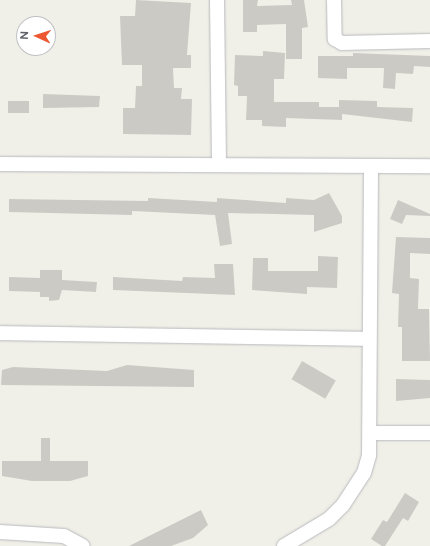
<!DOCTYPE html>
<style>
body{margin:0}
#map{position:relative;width:430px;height:546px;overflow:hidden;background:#f1f0e8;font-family:Figtree,sans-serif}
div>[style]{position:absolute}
.building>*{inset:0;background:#cccac4;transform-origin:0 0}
.roads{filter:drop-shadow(0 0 1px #b8b9be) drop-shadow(0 0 1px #b8b9be)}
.street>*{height:14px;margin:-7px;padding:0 7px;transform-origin:7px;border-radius:7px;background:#fff}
span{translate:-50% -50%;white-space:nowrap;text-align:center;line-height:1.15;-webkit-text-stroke:3.5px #fff;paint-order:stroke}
.north{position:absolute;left:16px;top:16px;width:40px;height:40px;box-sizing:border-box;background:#fff;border:1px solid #bfc0c3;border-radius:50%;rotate:273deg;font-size:11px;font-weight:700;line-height:16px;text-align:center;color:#5f6268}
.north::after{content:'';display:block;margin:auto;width:14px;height:18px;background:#ec5732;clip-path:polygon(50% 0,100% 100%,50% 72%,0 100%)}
</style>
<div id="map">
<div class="building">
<div style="clip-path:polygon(136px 0,191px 3px,187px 55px,191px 55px,191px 68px,173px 68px,174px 88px,182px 88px,181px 99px,192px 99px,191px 135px,123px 134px,123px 108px,135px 108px,136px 86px,142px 86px,142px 65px,122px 65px,120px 16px,135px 16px)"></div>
<div style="clip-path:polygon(243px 0,258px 0,257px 6px,292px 5px,291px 0,304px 0,308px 27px,302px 28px,302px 59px,286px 59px,286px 24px,257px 25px,257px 32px,243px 32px)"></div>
<div style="clip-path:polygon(263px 51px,285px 53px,284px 79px,274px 79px,274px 102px,319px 102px,319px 107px,339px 107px,339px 100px,377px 101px,377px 107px,413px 108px,412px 122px,342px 114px,342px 120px,286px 118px,286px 127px,262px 126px,262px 120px,246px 120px,247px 96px,238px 96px,238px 86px,234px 85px,235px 55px,263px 56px)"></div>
<div style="clip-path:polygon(353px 53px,430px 56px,430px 67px,414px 66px,413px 74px,396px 73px,395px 89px,383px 88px,384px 68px,347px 68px,347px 79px,318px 78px,318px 56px,353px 56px)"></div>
<div style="clip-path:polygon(43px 94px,100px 96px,99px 107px,43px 108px)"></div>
<div style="left:8px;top:101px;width:21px;height:12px"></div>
<div style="clip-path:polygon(329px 193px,342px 216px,342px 223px,314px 232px,314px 215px,228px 213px,232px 244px,220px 246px,215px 215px,132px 211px,132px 215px,9px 212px,9px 199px,148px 201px,148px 198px,217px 202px,217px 198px,286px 203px,286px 198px,314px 200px)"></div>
<div style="clip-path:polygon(398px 200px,430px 214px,430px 216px,406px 215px,402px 224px,390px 219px)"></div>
<div style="clip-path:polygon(396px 237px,430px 238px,430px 254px,410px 253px,410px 278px,419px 279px,418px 309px,429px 309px,430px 361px,402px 361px,402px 327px,398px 327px,399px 294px,392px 293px)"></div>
<div style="clip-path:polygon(318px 256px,338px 257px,337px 288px,307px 287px,307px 294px,252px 290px,253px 258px,268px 258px,268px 271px,318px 271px)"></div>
<div style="clip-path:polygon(214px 264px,233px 264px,235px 295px,113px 290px,113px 277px,182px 281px,183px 277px,215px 278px)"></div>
<div style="clip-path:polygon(40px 270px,62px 270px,62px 280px,97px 282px,96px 292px,62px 290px,59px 300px,49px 301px,49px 297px,40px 297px,40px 292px,9px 291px,9px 277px,40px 278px)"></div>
<div style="left:302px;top:361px;width:39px;height:21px;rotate:30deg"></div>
<div style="clip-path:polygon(127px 365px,194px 370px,194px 387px,1px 385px,2px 370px,13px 367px,107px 371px)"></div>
<div style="clip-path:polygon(396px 379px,430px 380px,430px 398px,396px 401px)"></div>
<div style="clip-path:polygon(41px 438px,50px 438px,50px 461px,88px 461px,88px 476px,70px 481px,32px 481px,2px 476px,2px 461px,41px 461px)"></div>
<div style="clip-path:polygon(405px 493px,419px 502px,408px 521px,403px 518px,385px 546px,382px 546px,371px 539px,383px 520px,387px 522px)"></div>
<div style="clip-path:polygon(201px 510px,208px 525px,193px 538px,171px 546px,129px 546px)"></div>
</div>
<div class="roads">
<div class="street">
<div style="left:217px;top:0;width:165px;rotate:89.3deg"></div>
<div style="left:334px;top:0;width:39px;rotate:89deg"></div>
<div style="left:335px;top:39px;width:8px;rotate:30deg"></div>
<div style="left:342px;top:43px;width:88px;rotate:-1.3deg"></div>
<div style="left:0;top:164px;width:430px;rotate:0.3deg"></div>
<div style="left:0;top:333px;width:369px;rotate:0.9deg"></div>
<div style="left:371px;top:433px;width:59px"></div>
<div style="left:0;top:532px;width:64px;rotate:3.6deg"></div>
<div style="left:64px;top:536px;width:21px;rotate:28deg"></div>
<div style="left:284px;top:546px;width:52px;rotate:-31deg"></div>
<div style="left:329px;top:519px;width:20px;rotate:-45deg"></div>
<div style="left:343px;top:505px;width:38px;rotate:-57deg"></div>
<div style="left:364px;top:473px;width:19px;rotate:-74deg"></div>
<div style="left:369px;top:455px;width:289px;rotate:-89.6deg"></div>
</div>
</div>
<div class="north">N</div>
</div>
